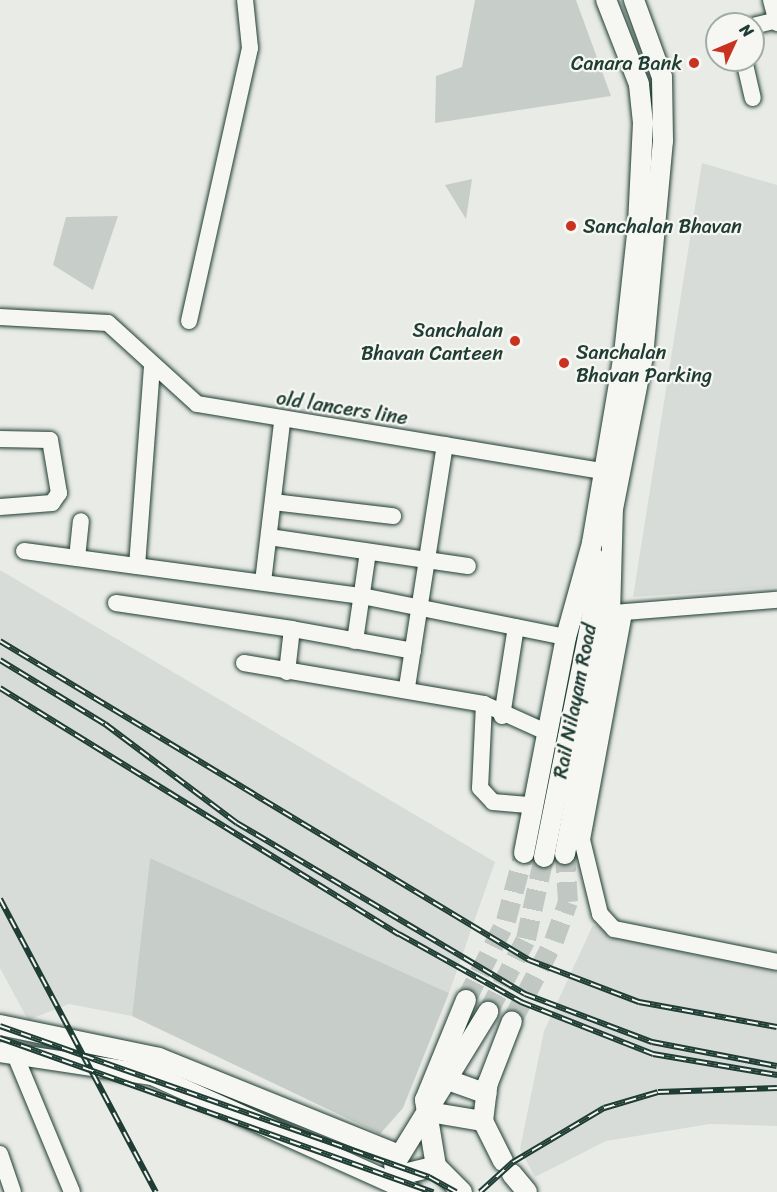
<!DOCTYPE html>
<style>
body{margin:0}
#map{position:relative;width:777px;height:1192px;overflow:hidden;background:#e9ebe7;font-family:Sriracha,sans-serif}
div>[style]{position:absolute}
.built>*{inset:0;background:#d8dcd8}
.green>*{inset:0;background:#c7cec9}
.major-tunnel>*{height:20px;margin-top:-10px;transform-origin:0;background:repeating-linear-gradient(90deg,#c1c8c3 0 20px,transparent 0 30px)}
.roads{filter:drop-shadow(0 0 2px #1f3d34) drop-shadow(0 0 2px #1f3d34)}
.minor>*{height:16px;margin:-8px;padding:0 8px;transform-origin:8px;border-radius:8px;background:#f6f6f2}
.major>*{height:20px;margin:-10px;padding:0 10px;transform-origin:10px;border-radius:10px;background:#f6f6f2}
.rail>*{height:6px;margin-top:-3px;transform-origin:0;background:repeating-linear-gradient(90deg,#f6f6f2 0 11px,#1f3d34 0 22px);box-sizing:border-box;border-block:2px solid #1f3d34}
.dots>*{width:16px;height:16px;translate:-50% -50%;box-sizing:border-box;border:3px solid #f6f6f2;border-radius:50%}
span{translate:-50% -50%;white-space:nowrap;text-align:center;line-height:1.15;-webkit-text-stroke:4.5px #f6f6f2;paint-order:stroke}
.poi-label{font-size:20px;color:#1f3d34}
.right{translate:-100% -50%;text-align:right}
.left{translate:0 -50%;text-align:left}
.street-label{font-size:20px;color:#1f3d34}
.north{position:absolute;left:705px;top:12px;width:60px;height:60px;box-sizing:border-box;background:#f6f6f2;border:2px solid #a0aca6;border-radius:50%;rotate:46deg;font-size:16px;font-weight:700;line-height:24px;text-align:center;color:#1f3d34}
.north::after{content:'';display:block;margin:auto;width:21px;height:27px;background:#c8321e;clip-path:polygon(50% 0,100% 100%,50% 72%,0 100%)}
</style>
<div id="map">
<div class="built">
<div style="clip-path:polygon(702px 163px,777px 185px,777px 587px,633px 597px)"></div>
<div style="clip-path:polygon(0 570px,495px 862px,449px 993px,150px 858px,132px 1016px,69px 1004px,28px 1020px,0 968px)"></div>
<div style="clip-path:polygon(593px 925px,695px 955px,777px 967px,777px 1126px,710px 1124px,606px 1141px,535px 1177px,520px 1149px,544px 1031px)"></div>
</div>
<div class="green">
<div style="clip-path:polygon(475px 0,576px 0,611px 96px,435px 123px,436px 76px,462px 67px)"></div>
<div style="clip-path:polygon(472px 179px,466px 219px,445px 185px)"></div>
<div style="clip-path:polygon(118px 216px,93px 290px,53px 265px,66px 217px)"></div>
<div style="clip-path:polygon(150px 858px,449px 993px,403px 1108px,380px 1134px,132px 1016px)"></div>
</div>
<div class="major-tunnel">
<div style="left:466px;top:1000px;width:89px;rotate:-63.1deg"></div>
<div style="left:506px;top:921px;width:70px;rotate:-75.2deg"></div>
<div style="left:488px;top:1012px;width:82px;rotate:-62.5deg"></div>
<div style="left:526px;top:939px;width:84px;rotate:-77.6deg"></div>
<div style="left:512px;top:1021px;width:90px;rotate:-62.3deg"></div>
<div style="left:554px;top:941px;width:41px;rotate:-70.3deg"></div>
<div style="left:568px;top:902px;width:48px;rotate:-93.6deg"></div>
</div>
<div class="roads">
<div class="minor">
<div style="left:771px;top:0;width:24px;rotate:75deg"></div>
<div style="left:753px;top:26px;width:25px;rotate:-14deg"></div>
<div style="left:744px;top:60px;width:39px;rotate:77deg"></div>
<div style="left:0;top:317px;width:108px;rotate:3.2deg"></div>
<div style="left:108px;top:323px;width:120px;rotate:42.3deg"></div>
<div style="left:197px;top:404px;width:409px;rotate:9.4deg"></div>
<div style="left:189px;top:321px;width:280px;rotate:-77.4deg"></div>
<div style="left:250px;top:48px;width:48px;rotate:-95.9deg"></div>
<div style="left:0;top:439px;width:50px;rotate:1.1deg"></div>
<div style="left:50px;top:440px;width:54px;rotate:80.4deg"></div>
<div style="left:59px;top:493px;width:12px;rotate:125deg"></div>
<div style="left:52px;top:503px;width:52px;rotate:175.6deg"></div>
<div style="left:273px;top:502px;width:121px;rotate:6.7deg"></div>
<div style="left:269px;top:537px;width:201px;rotate:8.3deg"></div>
<div style="left:24px;top:551px;width:341px;rotate:7.6deg"></div>
<div style="left:362px;top:596px;width:208px;rotate:11.4deg"></div>
<div style="left:77px;top:558px;width:37px;rotate:-84deg"></div>
<div style="left:137px;top:566px;width:202px;rotate:-85.7deg"></div>
<div style="left:263px;top:582px;width:161px;rotate:-83.2deg"></div>
<div style="left:116px;top:603px;width:178px;rotate:8.4deg"></div>
<div style="left:614px;top:613px;width:164px;rotate:-4.6deg"></div>
<div style="left:624px;top:613px;width:231px;rotate:100.5deg"></div>
<div style="left:582px;top:840px;width:76px;rotate:76.3deg"></div>
<div style="left:600px;top:914px;width:21px;rotate:47deg"></div>
<div style="left:614px;top:929px;width:166px;rotate:11.4deg"></div>
<div style="left:355px;top:641px;width:90px;rotate:-81.7deg"></div>
<div style="left:244px;top:663px;width:243px;rotate:9.7deg"></div>
<div style="left:484px;top:704px;width:68px;rotate:24.3deg"></div>
<div style="left:287px;top:672px;width:43px;rotate:-83.4deg"></div>
<div style="left:292px;top:629px;width:123px;rotate:10.3deg"></div>
<div style="left:407px;top:687px;width:245px;rotate:-81.1deg"></div>
<div style="left:484px;top:704px;width:84px;rotate:92.7deg"></div>
<div style="left:480px;top:788px;width:19px;rotate:47deg"></div>
<div style="left:493px;top:802px;width:38px;rotate:5deg"></div>
<div style="left:502px;top:716px;width:90px;rotate:-81.1deg"></div>
<div style="left:15px;top:1055px;width:148px;rotate:67.4deg"></div>
<div style="left:0;top:1154px;width:40px;rotate:71.1deg"></div>
</div>
<div class="major">
<div style="left:524px;top:853px;width:220px;rotate:-79deg"></div>
<div style="left:566px;top:637px;width:98px;rotate:-74.5deg"></div>
<div style="left:592px;top:543px;width:192px;rotate:-80.4deg"></div>
<div style="left:624px;top:354px;width:130px;rotate:-83.8deg"></div>
<div style="left:638px;top:225px;width:102px;rotate:-87.2deg"></div>
<div style="left:643px;top:123px;width:39px;rotate:-96deg"></div>
<div style="left:639px;top:84px;width:90px;rotate:-111.4deg"></div>
<div style="left:565px;top:854px;width:244px;rotate:-79.4deg"></div>
<div style="left:610px;top:614px;width:105px;rotate:-88.4deg"></div>
<div style="left:613px;top:509px;width:156px;rotate:-78.9deg"></div>
<div style="left:643px;top:356px;width:216px;rotate:-84.7deg"></div>
<div style="left:663px;top:141px;width:64px;rotate:-90.9deg"></div>
<div style="left:662px;top:77px;width:82px;rotate:-110deg"></div>
<div style="left:544px;top:857px;width:251px;rotate:-78.7deg"></div>
<div style="left:593px;top:611px;width:55px;rotate:-90deg"></div>
<div style="left:0;top:1025px;width:162px;rotate:11.7deg"></div>
<div style="left:159px;top:1058px;width:259px;rotate:22deg"></div>
<div style="left:0;top:1052px;width:154px;rotate:8.6deg"></div>
<div style="left:152px;top:1075px;width:285px;rotate:24.2deg"></div>
<div style="left:448px;top:1080px;width:41px;rotate:19.7deg"></div>
<div style="left:429px;top:1112px;width:55px;rotate:9.5deg"></div>
<div style="left:503px;top:1161px;width:45px;rotate:-116.6deg"></div>
<div style="left:483px;top:1121px;width:38px;rotate:-83deg"></div>
<div style="left:488px;top:1083px;width:66px;rotate:-68.8deg"></div>
<div style="left:394px;top:1165px;width:180px;rotate:-58.4deg"></div>
<div style="left:512px;top:1174px;width:23px;rotate:50deg"></div>
<div style="left:388px;top:1178px;width:49px;rotate:-14deg"></div>
<div style="left:462px;top:1192px;width:37px;rotate:-135deg"></div>
<div style="left:436px;top:1166px;width:67px;rotate:-99.5deg"></div>
<div style="left:425px;top:1100px;width:108px;rotate:-67.7deg"></div>
</div>
</div>
<div class="rail">
<div style="left:0;top:641px;width:618px;rotate:31.09deg"></div>
<div style="left:529px;top:960px;width:118px;rotate:20.9deg"></div>
<div style="left:639px;top:1002px;width:140px;rotate:10.3deg"></div>
<div style="left:0;top:660px;width:123px;rotate:31.4deg"></div>
<div style="left:105px;top:724px;width:165px;rotate:36.9deg"></div>
<div style="left:237px;top:823px;width:335px;rotate:30.7deg"></div>
<div style="left:525px;top:994px;width:136px;rotate:20.7deg"></div>
<div style="left:652px;top:1042px;width:127px;rotate:10.9deg"></div>
<div style="left:0;top:688px;width:469px;rotate:31.7deg"></div>
<div style="left:399px;top:934px;width:140px;rotate:29.1deg"></div>
<div style="left:521px;top:1002px;width:142px;rotate:21.5deg"></div>
<div style="left:653px;top:1054px;width:126px;rotate:9.6deg"></div>
<div style="left:0;top:899px;width:332px;rotate:62deg"></div>
<div style="left:0;top:1026px;width:455px;rotate:19.4deg"></div>
<div style="left:429px;top:1177px;width:31px;rotate:29deg"></div>
<div style="left:0;top:1038px;width:460px;rotate:19.6deg"></div>
<div style="left:480px;top:1192px;width:45px;rotate:-42.3deg"></div>
<div style="left:513px;top:1162px;width:106px;rotate:-30.7deg"></div>
<div style="left:604px;top:1108px;width:56px;rotate:-16.5deg"></div>
<div style="left:658px;top:1092px;width:119px;rotate:-1.9deg"></div>
</div>
<div class="dots">
<div style="left:694px;top:63px;background:#c8321e"></div>
<div style="left:571px;top:226px;background:#c8321e"></div>
<div style="left:515px;top:341px;background:#c8321e"></div>
<div style="left:564px;top:363px;background:#c8321e"></div>
</div>
<div class="poi-label">
<span class="right" style="left:682px;top:63px">Canara Bank</span>
<span class="left" style="left:583px;top:226px">Sanchalan Bhavan</span>
<span class="right" style="left:503px;top:342px">Sanchalan<br>Bhavan Canteen</span>
<span class="left" style="left:576px;top:364px">Sanchalan<br>Bhavan Parking</span>
</div>
<div class="street-label">
<span style="left:342px;top:408px;rotate:9deg">old lancers line</span>
<span style="left:575px;top:701px;rotate:-79deg">Rail Nilayam Road</span>
</div>
<div class="north">N</div>
</div>
